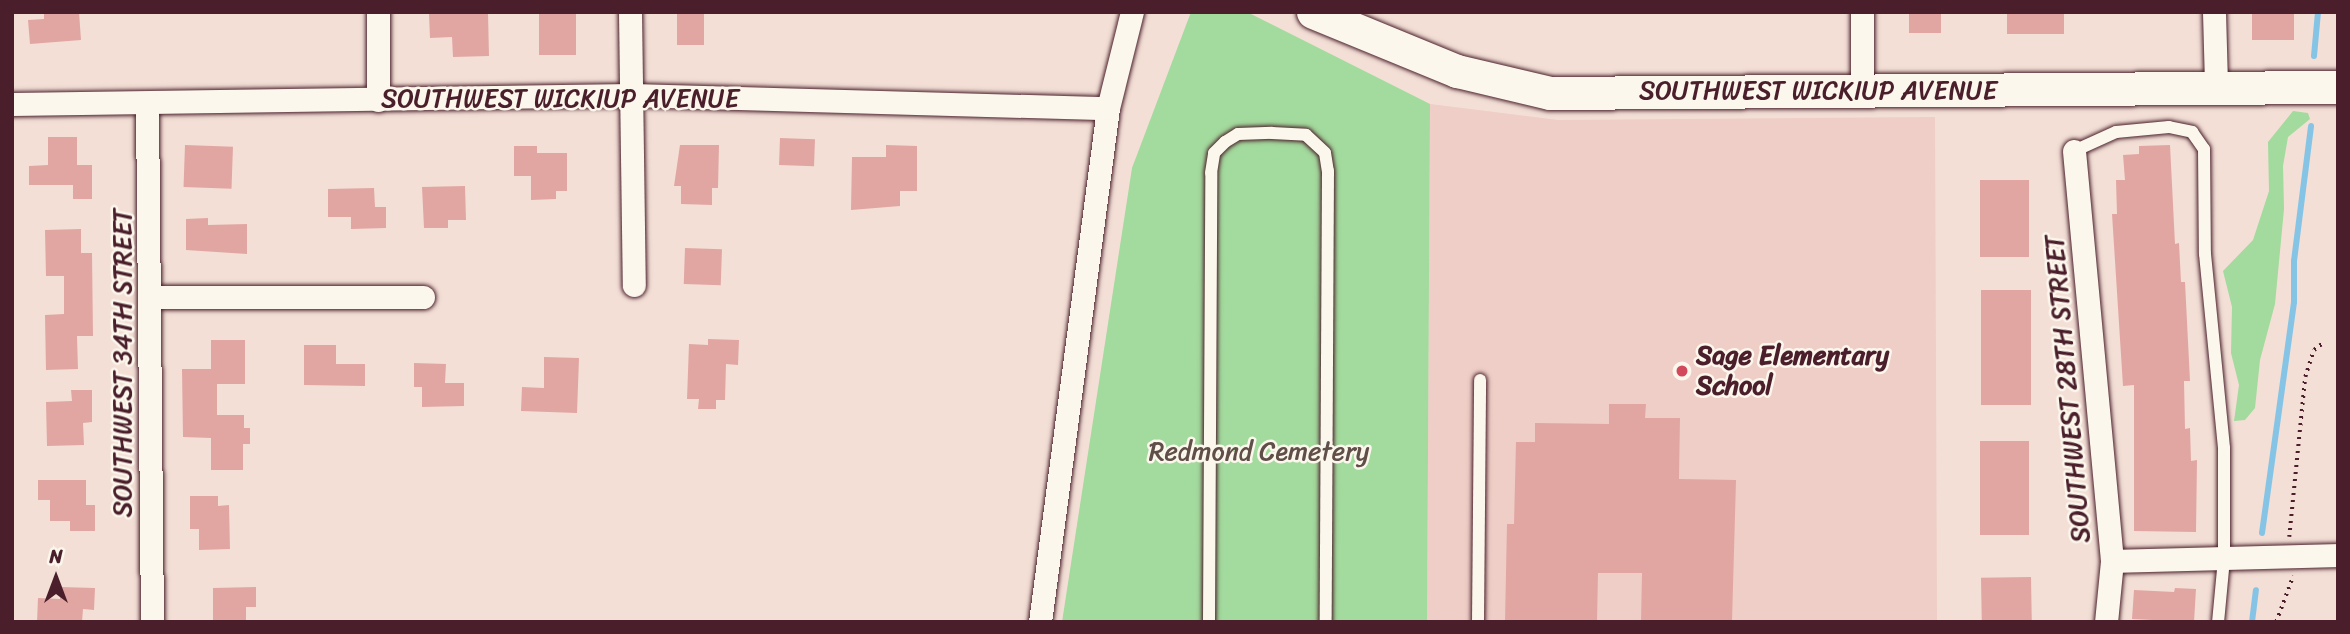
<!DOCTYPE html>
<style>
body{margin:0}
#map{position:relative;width:2350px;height:634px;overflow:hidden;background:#f3dfd6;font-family:Sriracha,sans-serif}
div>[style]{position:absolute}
.built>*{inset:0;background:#eecec6}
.green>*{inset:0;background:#a3da9d}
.stream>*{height:6px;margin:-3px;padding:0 3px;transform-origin:3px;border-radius:3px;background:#86c4e6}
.building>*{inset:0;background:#e1a6a2;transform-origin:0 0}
.path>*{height:3.5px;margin-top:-1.75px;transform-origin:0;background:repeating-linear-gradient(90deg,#4a1f2b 0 2px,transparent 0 7px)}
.roads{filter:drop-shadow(0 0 2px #4a1f2b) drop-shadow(0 0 2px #4a1f2b)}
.lane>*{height:12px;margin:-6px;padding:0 6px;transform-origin:6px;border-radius:6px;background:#fbf7ec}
.street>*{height:23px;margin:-11.5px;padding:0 11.5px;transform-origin:11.5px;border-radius:11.5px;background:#fbf7ec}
.secondary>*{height:33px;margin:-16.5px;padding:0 16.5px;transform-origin:16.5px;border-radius:16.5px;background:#fbf7ec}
.dots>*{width:19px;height:19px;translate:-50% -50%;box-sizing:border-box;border:4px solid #fbf7ec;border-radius:50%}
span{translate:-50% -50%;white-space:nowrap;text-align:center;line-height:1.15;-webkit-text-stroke:5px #fbf7ec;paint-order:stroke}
.street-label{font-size:26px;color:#4a1f2b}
.poi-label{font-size:26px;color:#4a1f2b;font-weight:700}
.left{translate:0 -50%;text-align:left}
.park-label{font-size:26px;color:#604e48}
.frame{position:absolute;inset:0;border:14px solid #4a1f2b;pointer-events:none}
.north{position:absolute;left:21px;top:543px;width:70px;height:70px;-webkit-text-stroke:5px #fbf7ec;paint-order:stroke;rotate:0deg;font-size:19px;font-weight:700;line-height:28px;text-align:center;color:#4a1f2b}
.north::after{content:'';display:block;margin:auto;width:24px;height:32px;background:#4a1f2b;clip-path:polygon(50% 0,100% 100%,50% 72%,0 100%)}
</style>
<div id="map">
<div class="built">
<div style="clip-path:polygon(1430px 104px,1558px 120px,1935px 117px,1937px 622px,1427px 622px)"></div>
</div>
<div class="green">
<div style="clip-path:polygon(1191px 12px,1247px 12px,1430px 104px,1427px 622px,1062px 622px,1132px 168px)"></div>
<div style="clip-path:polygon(2293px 111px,2308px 113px,2310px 119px,2288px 137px,2283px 166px,2284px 209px,2275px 304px,2260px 360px,2255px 408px,2245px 420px,2234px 421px,2239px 385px,2231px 353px,2232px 307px,2223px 271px,2253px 240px,2269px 191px,2268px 142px)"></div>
</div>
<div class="stream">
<div style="left:2314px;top:56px;width:44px;rotate:-84.8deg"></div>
<div style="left:2262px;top:533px;width:233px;rotate:-82.1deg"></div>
<div style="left:2294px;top:302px;width:41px;rotate:-90deg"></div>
<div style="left:2294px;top:261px;width:136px;rotate:-82.8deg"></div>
<div style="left:2252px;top:622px;width:32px;rotate:-83deg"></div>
</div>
<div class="building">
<div style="clip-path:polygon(44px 12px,79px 12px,81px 40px,30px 44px,28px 20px,44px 19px)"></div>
<div style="left:539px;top:12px;width:37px;height:43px"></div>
<div style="left:677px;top:12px;width:27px;height:33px"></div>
<div style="left:1909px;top:12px;width:32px;height:21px"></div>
<div style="left:2007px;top:12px;width:57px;height:22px"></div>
<div style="left:2252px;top:12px;width:42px;height:28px"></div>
<div style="clip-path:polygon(488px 13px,489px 56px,453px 57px,452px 37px,430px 38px,429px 14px)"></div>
<div style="clip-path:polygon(48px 137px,77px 137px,77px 165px,92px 165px,92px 199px,73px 199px,73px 185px,29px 185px,29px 166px,48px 165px)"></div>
<div style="left:780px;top:138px;width:35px;height:27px;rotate:2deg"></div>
<div style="left:185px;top:145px;width:48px;height:42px;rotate:2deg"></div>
<div style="clip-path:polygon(680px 145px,719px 145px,718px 188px,712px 188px,712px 205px,681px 204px,681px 186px,674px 186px)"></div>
<div style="clip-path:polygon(886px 145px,917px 146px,917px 191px,900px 191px,900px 206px,851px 210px,852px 157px,886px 157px)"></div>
<div style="clip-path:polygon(2170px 145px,2175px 244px,2179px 243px,2181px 282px,2185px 282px,2190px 381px,2184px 381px,2185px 429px,2190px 428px,2191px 461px,2197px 460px,2196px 532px,2134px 531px,2134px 385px,2123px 386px,2112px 214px,2117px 214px,2116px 180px,2125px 180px,2123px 155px,2139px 154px,2139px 146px)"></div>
<div style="clip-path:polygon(514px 146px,537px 146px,537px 153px,567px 153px,567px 191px,556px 191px,556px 199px,531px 200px,531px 176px,514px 176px)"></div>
<div style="left:1980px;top:180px;width:49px;height:77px"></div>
<div style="clip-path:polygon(465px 186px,466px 220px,448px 220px,448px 228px,424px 228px,422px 187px)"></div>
<div style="clip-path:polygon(374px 188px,375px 207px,386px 207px,386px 228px,351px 229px,351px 217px,328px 217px,328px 189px)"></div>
<div style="clip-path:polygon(208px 218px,208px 225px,247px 224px,247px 254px,186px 250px,186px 219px)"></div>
<div style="clip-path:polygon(81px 229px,81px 253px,92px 253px,93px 336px,77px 336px,78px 369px,46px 370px,45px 315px,64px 314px,64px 276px,46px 276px,45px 230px)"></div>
<div style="left:685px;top:248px;width:37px;height:36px;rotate:2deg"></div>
<div style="left:2031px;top:290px;width:115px;height:50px;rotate:90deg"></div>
<div style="clip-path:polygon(708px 339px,739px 340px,738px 365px,726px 364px,725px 400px,716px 400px,716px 409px,698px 409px,699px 399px,687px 399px,689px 344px,708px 345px)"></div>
<div style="clip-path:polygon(211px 340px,245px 340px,245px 384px,217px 384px,217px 415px,244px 415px,244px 428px,250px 428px,250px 444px,243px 444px,243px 470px,211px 470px,211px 438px,183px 437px,182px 369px,211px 369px)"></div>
<div style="clip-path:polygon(304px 345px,336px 345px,336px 364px,365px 364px,365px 386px,304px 385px)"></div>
<div style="clip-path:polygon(544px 357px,579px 358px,577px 413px,521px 411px,522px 387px,544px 388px)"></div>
<div style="clip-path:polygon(414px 363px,446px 364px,445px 383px,464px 383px,464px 406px,422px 407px,422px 387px,414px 387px)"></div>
<div style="clip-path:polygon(71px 390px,92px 390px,92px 422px,83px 423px,84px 445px,47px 446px,46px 402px,72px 401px)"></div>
<div style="clip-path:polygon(1609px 404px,1646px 404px,1645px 418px,1680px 418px,1679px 479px,1736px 480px,1732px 622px,1641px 622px,1642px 573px,1598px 573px,1597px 622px,1505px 622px,1507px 524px,1514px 524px,1516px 442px,1535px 442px,1535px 423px,1609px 424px)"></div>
<div style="left:1980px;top:441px;width:49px;height:94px"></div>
<div style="clip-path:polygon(38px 480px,86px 480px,86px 505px,95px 505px,95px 531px,70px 531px,70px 521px,50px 521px,50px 500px,38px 500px)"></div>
<div style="clip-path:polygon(190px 496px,218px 496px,218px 506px,229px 505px,230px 549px,199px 550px,199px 529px,190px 529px)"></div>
<div style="left:2031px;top:577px;width:45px;height:50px;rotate:89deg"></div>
<div style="clip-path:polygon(60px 587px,95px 588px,94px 610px,83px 609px,82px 622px,37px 622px,38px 598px,60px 599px)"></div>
<div style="clip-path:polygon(256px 587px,256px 607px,246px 607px,246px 622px,213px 622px,213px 588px)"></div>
<div style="clip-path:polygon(2175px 588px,2196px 589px,2194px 622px,2132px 619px,2134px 590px,2174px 592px)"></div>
</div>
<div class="path">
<div style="left:2289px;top:537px;width:161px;rotate:-84.3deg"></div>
<div style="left:2305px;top:377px;width:28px;rotate:-72deg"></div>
<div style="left:2314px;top:350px;width:11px;rotate:-38deg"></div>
<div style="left:2276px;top:622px;width:49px;rotate:-69.7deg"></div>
</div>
<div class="roads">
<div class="lane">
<div style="left:2074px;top:151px;width:46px;rotate:-24.3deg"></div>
<div style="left:2116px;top:132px;width:53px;rotate:-5.4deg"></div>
<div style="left:2169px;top:127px;width:24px;rotate:12deg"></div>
<div style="left:2192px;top:132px;width:21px;rotate:55deg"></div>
<div style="left:2204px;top:149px;width:105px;rotate:89.5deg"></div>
<div style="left:2205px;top:254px;width:195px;rotate:84.4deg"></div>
<div style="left:2224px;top:448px;width:111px;rotate:90deg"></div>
<div style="left:2224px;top:559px;width:63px;rotate:95.4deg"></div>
<div style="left:1209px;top:622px;width:449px;rotate:-89.7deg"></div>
<div style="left:1211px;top:173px;width:20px;rotate:-81deg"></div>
<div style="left:1214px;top:153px;width:16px;rotate:-45deg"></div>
<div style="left:1225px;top:142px;width:15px;rotate:-32deg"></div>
<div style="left:1238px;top:134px;width:34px;rotate:-2deg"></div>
<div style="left:1272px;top:133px;width:34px;rotate:3deg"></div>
<div style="left:1306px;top:135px;width:26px;rotate:43deg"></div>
<div style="left:1325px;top:153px;width:18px;rotate:81deg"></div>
<div style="left:1328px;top:171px;width:451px;rotate:90.3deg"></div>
<div style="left:1478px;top:622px;width:242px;rotate:-89.5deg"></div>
</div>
<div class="street">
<div style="left:378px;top:12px;width:88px;rotate:90deg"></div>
<div style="left:630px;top:12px;width:273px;rotate:89.2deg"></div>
<div style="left:2214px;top:12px;width:73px;rotate:88.4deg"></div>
<div style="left:1862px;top:92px;width:80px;rotate:-90deg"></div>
<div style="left:12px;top:104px;width:620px;rotate:-0.83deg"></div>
<div style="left:632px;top:95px;width:476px;rotate:1.6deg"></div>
<div style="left:147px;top:104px;width:518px;rotate:89.45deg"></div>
<div style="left:2074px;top:151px;width:412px;rotate:84.7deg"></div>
<div style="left:2112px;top:561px;width:61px;rotate:95.6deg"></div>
<div style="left:152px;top:297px;width:271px"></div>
<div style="left:2112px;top:561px;width:226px;rotate:-1.5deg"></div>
<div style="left:1040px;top:622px;width:518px;rotate:-82.46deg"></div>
<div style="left:1108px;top:108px;width:99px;rotate:-76deg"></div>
</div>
<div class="secondary">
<div style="left:1313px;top:12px;width:156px;rotate:22.3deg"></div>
<div style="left:1457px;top:71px;width:96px;rotate:13.3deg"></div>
<div style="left:1550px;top:93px;width:788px;rotate:-0.44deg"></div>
</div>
</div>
<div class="dots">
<div style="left:1682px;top:371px;background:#d1495b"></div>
</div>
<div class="street-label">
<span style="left:1818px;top:91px">SOUTHWEST WICKIUP AVENUE</span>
<span style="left:560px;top:99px">SOUTHWEST WICKIUP AVENUE</span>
<span style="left:123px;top:363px;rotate:-90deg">SOUTHWEST 34TH STREET</span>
<span style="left:2068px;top:389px;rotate:-95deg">SOUTHWEST 28TH STREET</span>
</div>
<div class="poi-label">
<span class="left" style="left:1696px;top:371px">Sage Elementary<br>School</span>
</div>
<div class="park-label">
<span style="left:1259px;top:452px">Redmond Cemetery</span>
</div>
<div class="frame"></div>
<div class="north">N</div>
</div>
